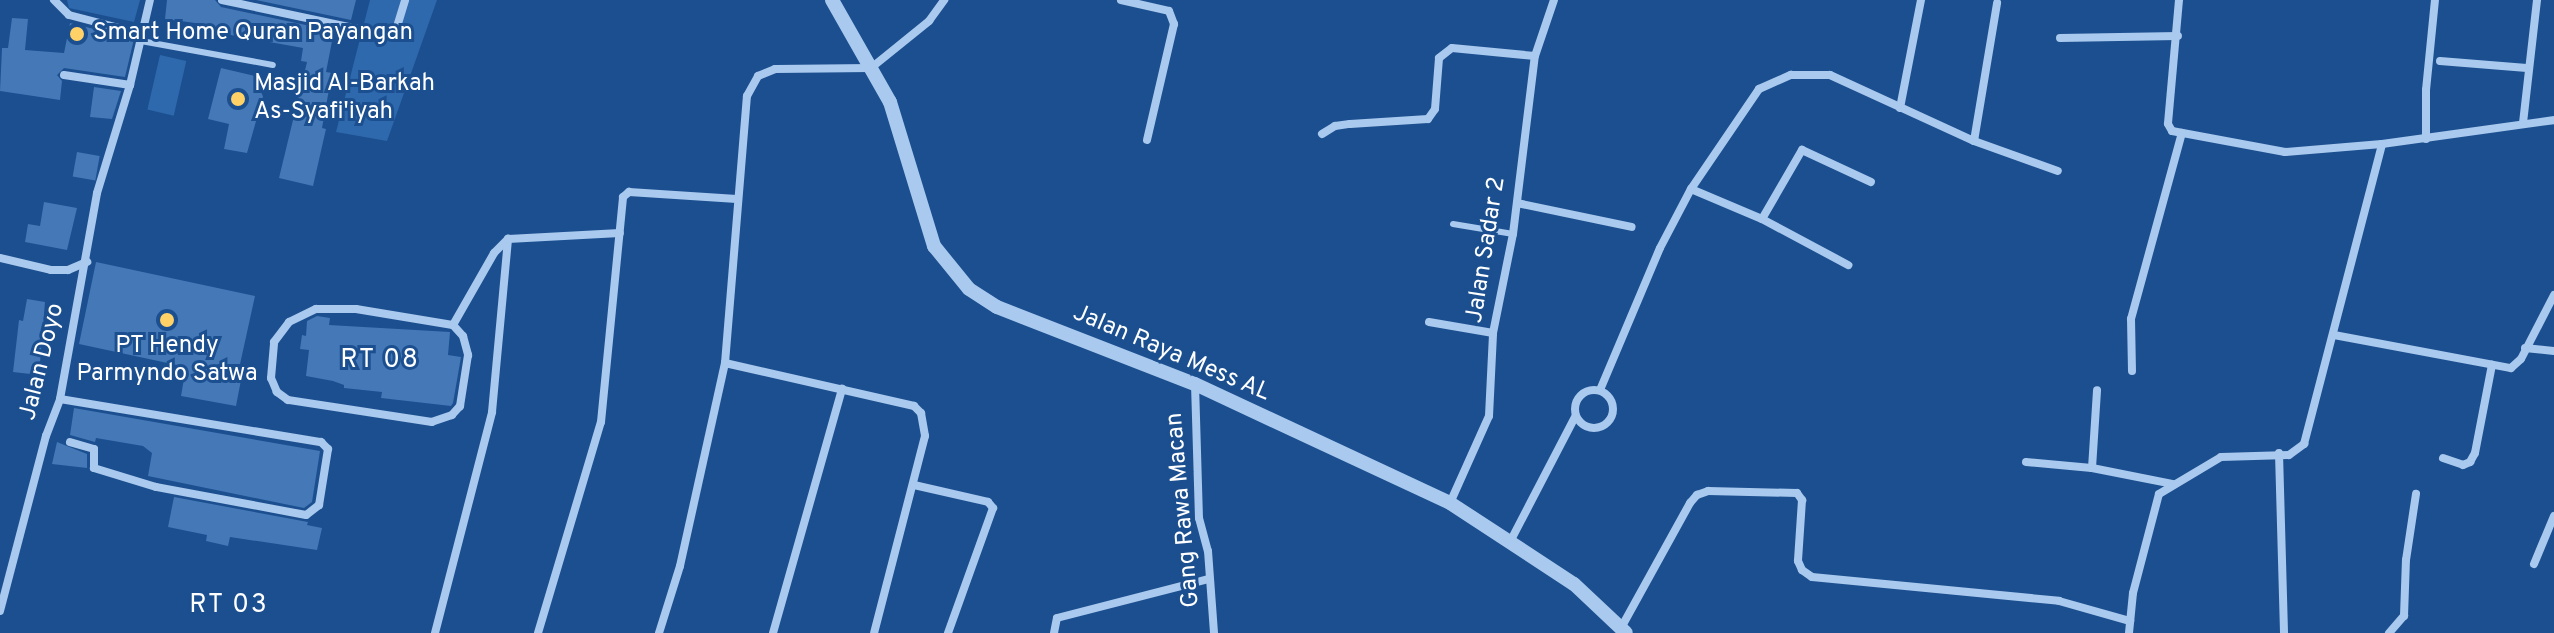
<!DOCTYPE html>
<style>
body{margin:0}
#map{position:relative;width:2554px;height:633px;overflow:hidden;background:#1b4f8f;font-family:Overpass,sans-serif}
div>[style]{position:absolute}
.green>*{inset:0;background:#2e69ad;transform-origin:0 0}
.building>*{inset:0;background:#4478b7;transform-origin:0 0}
.service>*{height:6px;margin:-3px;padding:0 3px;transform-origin:3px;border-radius:3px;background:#a9c9ee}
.minor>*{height:8px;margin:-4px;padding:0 4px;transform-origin:4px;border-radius:4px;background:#a9c9ee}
.minor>.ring{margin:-4px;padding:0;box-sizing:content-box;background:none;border:8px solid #a9c9ee;border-radius:50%}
.tertiary>*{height:14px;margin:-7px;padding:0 7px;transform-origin:7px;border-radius:7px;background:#a9c9ee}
.dots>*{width:22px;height:22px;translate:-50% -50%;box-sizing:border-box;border:4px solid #1b4f8f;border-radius:50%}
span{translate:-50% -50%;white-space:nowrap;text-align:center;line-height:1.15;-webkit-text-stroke:6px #1b4f8f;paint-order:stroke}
.poi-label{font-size:24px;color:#fff}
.left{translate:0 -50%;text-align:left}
.street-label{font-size:24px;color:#fff}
.neighbourhood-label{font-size:26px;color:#fff;letter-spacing:2px}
</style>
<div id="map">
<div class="green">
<div style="clip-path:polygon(67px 0,140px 0,134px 22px,69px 8px)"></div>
<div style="clip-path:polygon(370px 0,437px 0,387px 141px,336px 132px)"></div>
<div style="left:160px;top:55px;width:27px;height:56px;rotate:13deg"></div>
</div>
<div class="building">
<div style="clip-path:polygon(167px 0,215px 0,221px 7px,334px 31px,326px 72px,332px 73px,322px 128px,326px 129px,313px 186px,279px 178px,307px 62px,301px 61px,303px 48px,209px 31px,210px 25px,165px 19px)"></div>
<div style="clip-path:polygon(256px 0,356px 0,351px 20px)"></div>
<div style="clip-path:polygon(12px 18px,28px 19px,25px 50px,64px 53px,70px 23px,134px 39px,125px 77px,64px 68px,57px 75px,62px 81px,60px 100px,0 91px,2px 48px,8px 48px)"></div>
<div style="clip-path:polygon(221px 68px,268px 79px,247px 153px,224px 149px,229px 124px,208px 119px)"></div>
<div style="clip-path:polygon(94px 87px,121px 91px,112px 119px,90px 117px)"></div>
<div style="left:77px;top:152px;width:23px;height:25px;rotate:10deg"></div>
<div style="clip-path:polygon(44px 202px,77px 208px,67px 250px,25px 242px,28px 224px,40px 226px)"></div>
<div style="clip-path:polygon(96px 262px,255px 296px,237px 378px,241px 380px,236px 406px,181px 396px,186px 367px,79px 344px)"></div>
<div style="clip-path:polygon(27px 299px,45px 302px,39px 375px,13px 372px,19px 320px,23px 321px)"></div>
<div style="clip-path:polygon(317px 316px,330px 318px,329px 325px,450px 332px,448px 355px,461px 357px,453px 403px,451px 406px,381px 398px,382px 392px,344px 388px,344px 385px,333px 381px,306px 376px,309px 350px,300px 349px,302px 335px,306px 336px,307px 321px)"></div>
<div style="clip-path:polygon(74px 408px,320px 451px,312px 502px,304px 508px,148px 476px,152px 453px,143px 446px,96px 438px,95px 442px,70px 435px)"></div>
<div style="clip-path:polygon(57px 442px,87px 454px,87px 468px,52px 464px)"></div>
<div style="clip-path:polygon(174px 497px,308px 522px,307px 525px,322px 528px,317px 550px,230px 537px,228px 546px,206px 541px,207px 535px,168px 527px)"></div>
</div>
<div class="service">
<div style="left:141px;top:41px;width:134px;rotate:10.3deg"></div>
<div style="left:1453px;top:224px;width:61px;rotate:9.5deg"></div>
</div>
<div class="minor">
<div style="left:54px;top:0;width:21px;rotate:45deg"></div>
<div style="left:69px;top:15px;width:75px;rotate:14.6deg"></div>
<div style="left:222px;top:0;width:169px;rotate:12deg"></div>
<div style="left:387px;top:35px;width:10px;rotate:-29deg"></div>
<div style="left:396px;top:30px;width:31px;rotate:-73deg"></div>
<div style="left:1121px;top:0;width:49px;rotate:12.9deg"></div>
<div style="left:1169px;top:11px;width:14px;rotate:69deg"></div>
<div style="left:1174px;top:24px;width:119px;rotate:103.1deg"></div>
<div style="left:2179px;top:0;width:124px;rotate:95.1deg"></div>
<div style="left:2168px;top:124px;width:8px;rotate:60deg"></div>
<div style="left:2172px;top:131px;width:115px;rotate:10.5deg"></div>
<div style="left:2285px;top:152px;width:97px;rotate:-4.7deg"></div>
<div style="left:2382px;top:144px;width:174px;rotate:-7.9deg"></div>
<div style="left:2060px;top:38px;width:118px;rotate:-1deg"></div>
<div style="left:2440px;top:61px;width:87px;rotate:4.6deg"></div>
<div style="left:64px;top:75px;width:67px;rotate:8.6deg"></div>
<div style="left:1900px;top:108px;width:110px;rotate:-79deg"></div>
<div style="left:2523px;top:123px;width:124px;rotate:-83.5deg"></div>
<div style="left:1322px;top:134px;width:15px;rotate:-32deg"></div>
<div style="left:1335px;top:126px;width:15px;rotate:-8deg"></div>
<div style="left:1350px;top:124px;width:78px;rotate:-3.7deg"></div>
<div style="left:1428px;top:119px;width:12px;rotate:-55deg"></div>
<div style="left:1435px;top:109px;width:51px;rotate:-85.5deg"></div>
<div style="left:1439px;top:58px;width:16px;rotate:-38deg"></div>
<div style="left:1452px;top:48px;width:83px;rotate:5.5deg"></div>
<div style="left:2426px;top:139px;width:49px;rotate:-90deg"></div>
<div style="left:2426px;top:90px;width:90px;rotate:-84.3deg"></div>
<div style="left:1974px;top:141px;width:89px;rotate:19.7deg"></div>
<div style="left:1691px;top:189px;width:77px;rotate:22.9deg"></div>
<div style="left:1762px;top:219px;width:98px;rotate:28.1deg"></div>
<div style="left:1517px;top:203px;width:117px;rotate:11.8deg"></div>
<div style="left:1762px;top:219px;width:80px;rotate:-59.9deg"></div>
<div style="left:1802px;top:150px;width:76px;rotate:24.9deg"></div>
<div style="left:0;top:258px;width:52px;rotate:13.2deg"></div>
<div style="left:51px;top:270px;width:17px"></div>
<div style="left:68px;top:270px;width:21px;rotate:-23deg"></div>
<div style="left:316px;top:309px;width:40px"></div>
<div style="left:356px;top:309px;width:98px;rotate:9.4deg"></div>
<div style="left:453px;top:325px;width:15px;rotate:48deg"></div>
<div style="left:463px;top:336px;width:20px;rotate:75deg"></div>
<div style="left:468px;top:355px;width:52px;rotate:98.9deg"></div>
<div style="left:460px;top:406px;width:12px;rotate:132deg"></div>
<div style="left:452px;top:415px;width:21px;rotate:161deg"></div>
<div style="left:432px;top:422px;width:146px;rotate:-171.3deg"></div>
<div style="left:288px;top:400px;width:14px;rotate:-144deg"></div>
<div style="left:277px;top:392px;width:15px;rotate:-113deg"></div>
<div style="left:271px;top:378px;width:36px;rotate:-85deg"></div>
<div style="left:274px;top:342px;width:25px;rotate:-53deg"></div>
<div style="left:289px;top:322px;width:30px;rotate:-26deg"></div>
<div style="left:1429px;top:322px;width:65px;rotate:9.8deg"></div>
<div style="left:453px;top:325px;width:83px;rotate:-60.3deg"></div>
<div style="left:494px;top:253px;width:20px;rotate:-45deg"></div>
<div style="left:508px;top:239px;width:112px;rotate:-3.1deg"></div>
<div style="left:2334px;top:335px;width:180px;rotate:10.6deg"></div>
<div style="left:2511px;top:368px;width:13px;rotate:-42deg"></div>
<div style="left:2521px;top:359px;width:72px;rotate:-62.7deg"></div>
<div style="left:2525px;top:348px;width:29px;rotate:6deg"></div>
<div style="left:725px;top:363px;width:194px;rotate:12.8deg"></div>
<div style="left:914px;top:406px;width:10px;rotate:45deg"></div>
<div style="left:921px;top:413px;width:23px;rotate:80deg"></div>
<div style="left:925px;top:436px;width:203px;rotate:104.5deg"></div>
<div style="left:2132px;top:371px;width:52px;rotate:-91.1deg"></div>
<div style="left:2131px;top:319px;width:193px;rotate:-74.7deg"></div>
<div style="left:1195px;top:384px;width:134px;rotate:88.3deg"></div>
<div style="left:1199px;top:518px;width:34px;rotate:75deg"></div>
<div style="left:1208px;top:551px;width:82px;rotate:85.8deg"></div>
<div class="ring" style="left:1575px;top:390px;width:30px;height:30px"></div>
<div style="left:1600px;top:390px;width:154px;rotate:-67.1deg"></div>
<div style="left:1660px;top:248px;width:67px;rotate:-62.3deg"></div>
<div style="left:1691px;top:189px;width:121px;rotate:-55.8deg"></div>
<div style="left:1759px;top:89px;width:35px;rotate:-24deg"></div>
<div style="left:1791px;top:75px;width:39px"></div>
<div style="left:1830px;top:75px;width:158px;rotate:24.6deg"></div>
<div style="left:1974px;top:141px;width:140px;rotate:-80.5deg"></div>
<div style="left:60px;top:399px;width:265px;rotate:9.4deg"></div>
<div style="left:321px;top:442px;width:10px;rotate:45deg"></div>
<div style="left:328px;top:449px;width:57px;rotate:99.1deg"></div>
<div style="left:319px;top:505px;width:16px;rotate:142deg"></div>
<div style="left:306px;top:515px;width:153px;rotate:-169.4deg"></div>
<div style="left:156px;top:487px;width:65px;rotate:-163deg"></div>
<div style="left:94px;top:468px;width:19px;rotate:-90deg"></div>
<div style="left:94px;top:449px;width:25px;rotate:-164deg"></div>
<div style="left:2279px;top:453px;width:180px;rotate:88.4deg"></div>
<div style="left:2443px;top:458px;width:21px;rotate:19deg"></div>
<div style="left:2463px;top:465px;width:8px;rotate:-23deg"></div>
<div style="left:2470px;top:462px;width:10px;rotate:-61deg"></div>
<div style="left:2475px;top:453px;width:90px;rotate:-79.1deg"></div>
<div style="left:2026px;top:462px;width:66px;rotate:5.2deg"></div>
<div style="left:2092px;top:468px;width:83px;rotate:11.2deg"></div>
<div style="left:2092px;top:468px;width:78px;rotate:-86.3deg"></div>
<div style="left:914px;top:485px;width:76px;rotate:12.9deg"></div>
<div style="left:988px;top:502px;width:8px;rotate:50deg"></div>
<div style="left:993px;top:508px;width:133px;rotate:109.8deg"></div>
<div style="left:1450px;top:503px;width:95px;rotate:-65.9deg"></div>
<div style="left:1489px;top:416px;width:83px;rotate:-87.2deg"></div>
<div style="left:1493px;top:333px;width:101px;rotate:-78.6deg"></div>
<div style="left:1513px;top:234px;width:179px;rotate:-83deg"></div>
<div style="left:1535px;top:56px;width:59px;rotate:-71.3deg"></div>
<div style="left:1511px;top:540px;width:139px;rotate:-62.5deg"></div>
<div style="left:2534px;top:564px;width:52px;rotate:-67.4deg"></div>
<div style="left:0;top:611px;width:181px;rotate:-75.3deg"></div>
<div style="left:46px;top:436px;width:40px;rotate:-69deg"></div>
<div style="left:60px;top:399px;width:209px;rotate:-79.8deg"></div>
<div style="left:97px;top:193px;width:113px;rotate:-73deg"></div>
<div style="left:130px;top:85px;width:87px;rotate:-76.8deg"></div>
<div style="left:1621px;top:628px;width:143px;rotate:-61.1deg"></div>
<div style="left:1690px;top:503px;width:11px;rotate:-49deg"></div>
<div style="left:1697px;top:495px;width:12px;rotate:-20deg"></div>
<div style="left:1708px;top:491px;width:89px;rotate:1.3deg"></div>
<div style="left:1797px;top:493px;width:9px;rotate:54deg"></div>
<div style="left:1802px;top:500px;width:61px;rotate:93.8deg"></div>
<div style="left:1798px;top:561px;width:10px;rotate:66deg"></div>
<div style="left:1802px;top:570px;width:12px;rotate:35deg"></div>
<div style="left:1812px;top:577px;width:248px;rotate:5.5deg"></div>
<div style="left:2059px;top:601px;width:74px;rotate:15.7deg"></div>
<div style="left:435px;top:633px;width:228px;rotate:-75.5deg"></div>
<div style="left:492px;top:412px;width:174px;rotate:-84.7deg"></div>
<div style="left:538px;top:633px;width:220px;rotate:-73.4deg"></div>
<div style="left:601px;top:422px;width:226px;rotate:-84.4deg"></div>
<div style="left:623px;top:197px;width:8px;rotate:-40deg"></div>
<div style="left:629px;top:192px;width:108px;rotate:3.7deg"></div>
<div style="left:659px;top:633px;width:70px;rotate:-72.6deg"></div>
<div style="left:680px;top:566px;width:208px;rotate:-77.5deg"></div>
<div style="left:725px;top:363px;width:268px;rotate:-85.3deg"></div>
<div style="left:747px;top:96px;width:23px;rotate:-61deg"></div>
<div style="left:758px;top:76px;width:18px;rotate:-22deg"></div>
<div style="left:775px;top:69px;width:96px;rotate:-0.6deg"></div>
<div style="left:871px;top:68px;width:75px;rotate:-39deg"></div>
<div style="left:929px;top:21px;width:26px;rotate:-54deg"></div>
<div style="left:773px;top:633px;width:254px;rotate:-74.2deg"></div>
<div style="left:1054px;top:633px;width:15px;rotate:-79deg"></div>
<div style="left:1057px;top:618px;width:157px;rotate:-14.4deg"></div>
<div style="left:2129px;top:633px;width:40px;rotate:-84.3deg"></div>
<div style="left:2133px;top:593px;width:102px;rotate:-75.3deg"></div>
<div style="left:2159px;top:494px;width:72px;rotate:-30.8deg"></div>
<div style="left:2221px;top:457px;width:68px;rotate:-1.7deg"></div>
<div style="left:2289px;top:455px;width:19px;rotate:-36deg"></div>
<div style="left:2304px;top:444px;width:310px;rotate:-75.4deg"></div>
<div style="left:2389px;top:633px;width:23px;rotate:-49deg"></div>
<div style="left:2404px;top:616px;width:56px;rotate:-88deg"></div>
<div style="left:2406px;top:560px;width:67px;rotate:-81.4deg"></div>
</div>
<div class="tertiary">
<div style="left:832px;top:0;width:117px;rotate:60.4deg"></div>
<div style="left:890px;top:102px;width:151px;rotate:73deg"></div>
<div style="left:934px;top:246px;width:55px;rotate:50.9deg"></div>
<div style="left:969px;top:289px;width:33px;rotate:33deg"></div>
<div style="left:997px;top:307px;width:212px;rotate:21.3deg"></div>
<div style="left:1195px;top:384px;width:281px;rotate:25deg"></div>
<div style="left:1450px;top:503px;width:148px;rotate:33.2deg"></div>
<div style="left:1574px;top:584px;width:71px;rotate:43.3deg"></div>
</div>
<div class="dots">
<div style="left:77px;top:34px;background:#ffd166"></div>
<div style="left:238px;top:99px;background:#ffd166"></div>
<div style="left:167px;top:320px;background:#ffd166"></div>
</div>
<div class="poi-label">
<span class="left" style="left:93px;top:34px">Smart Home Quran Payangan</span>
<span class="left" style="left:254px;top:99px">Masjid Al-Barkah<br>As-Syafi'iyah</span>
<span style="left:167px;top:361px">PT Hendy<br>Parmyndo Satwa</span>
</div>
<div class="street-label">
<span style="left:1487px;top:250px;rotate:-81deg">Jalan Sadar 2</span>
<span style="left:1171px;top:354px;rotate:23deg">Jalan Raya Mess AL</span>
<span style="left:43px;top:362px;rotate:-76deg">Jalan Doyo</span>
<span style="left:1184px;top:510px;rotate:-95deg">Gang Rawa Macan</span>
</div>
<div class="neighbourhood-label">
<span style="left:380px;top:361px">RT 08</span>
<span style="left:229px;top:606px">RT 03</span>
</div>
</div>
